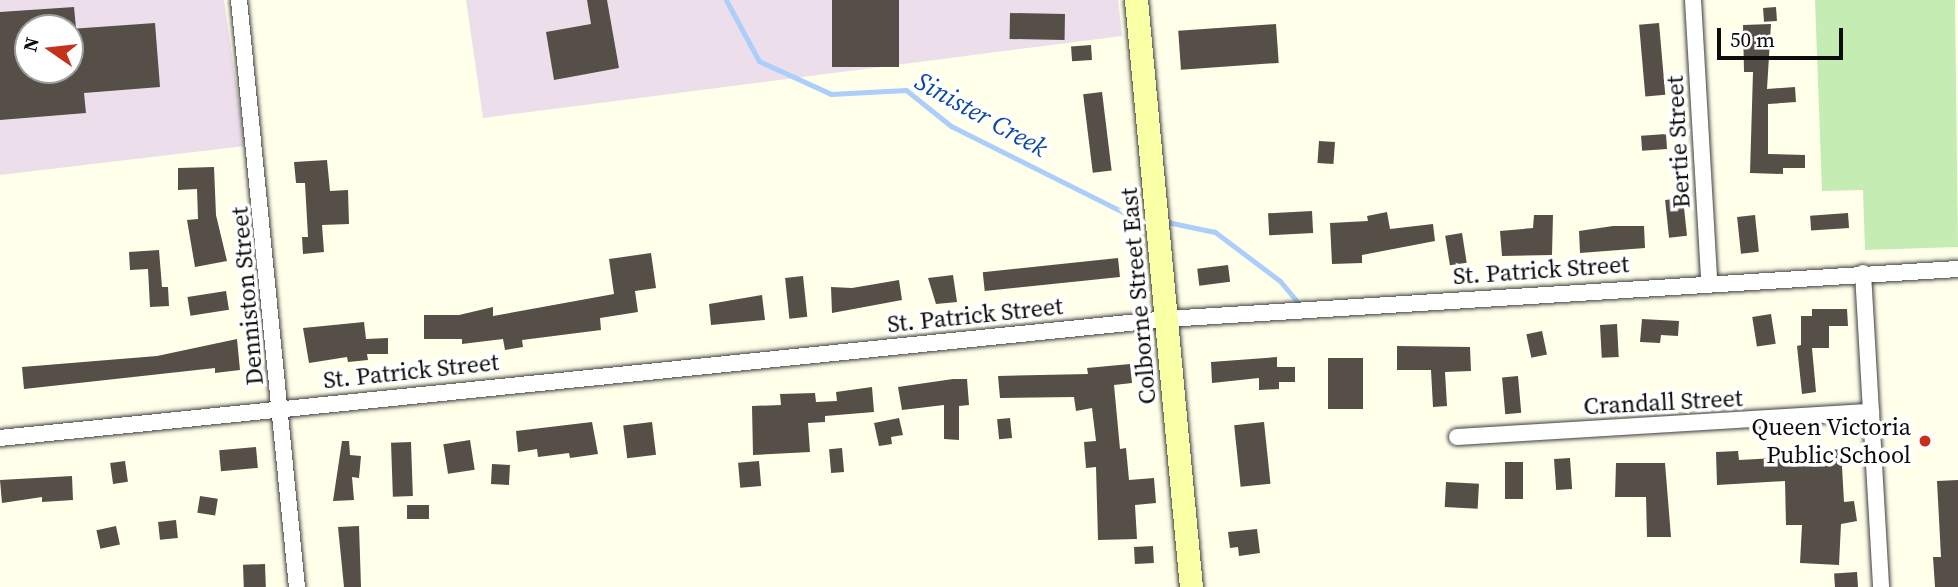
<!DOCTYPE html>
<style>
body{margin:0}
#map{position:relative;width:1958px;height:587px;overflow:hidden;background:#ffffea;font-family:"Source Serif 4",serif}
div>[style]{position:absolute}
.industrial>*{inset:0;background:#ecdfeb}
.green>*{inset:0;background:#c5ecb2}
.stream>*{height:5px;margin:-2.5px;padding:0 2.5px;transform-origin:2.5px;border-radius:2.5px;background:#abcefa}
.building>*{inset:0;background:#554f47;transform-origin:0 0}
.roads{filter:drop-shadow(0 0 2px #3f3f3f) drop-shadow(0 0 2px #3f3f3f)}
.minor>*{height:16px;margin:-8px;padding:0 8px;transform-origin:8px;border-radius:8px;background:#fff}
.secondary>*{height:23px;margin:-11.5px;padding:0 11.5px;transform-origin:11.5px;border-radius:11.5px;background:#f9ffa5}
.dots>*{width:19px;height:19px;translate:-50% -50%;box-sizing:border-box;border:4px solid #fff;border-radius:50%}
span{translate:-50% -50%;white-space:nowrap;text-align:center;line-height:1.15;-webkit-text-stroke:7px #fff;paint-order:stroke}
.street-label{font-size:24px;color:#0c0c0c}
.poi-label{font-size:24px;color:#0c0c0c}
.right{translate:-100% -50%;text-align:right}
.water-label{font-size:26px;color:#0d47a5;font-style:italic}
.north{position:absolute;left:14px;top:14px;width:70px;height:70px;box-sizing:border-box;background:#fff;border:2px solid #9e9e9e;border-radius:50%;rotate:284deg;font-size:19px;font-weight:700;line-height:28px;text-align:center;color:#0c0c0c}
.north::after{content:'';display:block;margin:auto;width:24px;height:32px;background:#c5311b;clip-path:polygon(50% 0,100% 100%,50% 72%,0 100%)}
.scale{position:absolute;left:1717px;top:28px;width:126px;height:32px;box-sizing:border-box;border:4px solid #0c0c0c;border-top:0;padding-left:9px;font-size:21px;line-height:24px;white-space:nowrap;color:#0c0c0c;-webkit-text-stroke:5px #fff;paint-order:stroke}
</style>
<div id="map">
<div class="industrial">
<div style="clip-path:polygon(evenodd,0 0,224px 0,245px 146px,0 175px,0 0,28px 28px,70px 28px,70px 70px,28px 70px,28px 28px)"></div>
<div style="clip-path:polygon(466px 0,1118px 0,1122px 36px,483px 118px)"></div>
</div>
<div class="green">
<div style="clip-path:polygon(1815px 0,1955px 0,1958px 247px,1865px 250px,1863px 190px,1822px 191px)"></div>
</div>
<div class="stream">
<div style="left:726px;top:0;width:69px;rotate:61.6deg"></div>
<div style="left:759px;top:61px;width:79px;rotate:24.6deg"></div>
<div style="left:831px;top:94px;width:75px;rotate:-3.1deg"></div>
<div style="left:906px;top:90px;width:58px;rotate:38.7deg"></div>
<div style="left:951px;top:126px;width:195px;rotate:26.6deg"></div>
<div style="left:1162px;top:221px;width:54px;rotate:11.7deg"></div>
<div style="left:1215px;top:232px;width:81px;rotate:37deg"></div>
<div style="left:1280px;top:281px;width:33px;rotate:50deg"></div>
</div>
<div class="building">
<div style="clip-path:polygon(587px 0,607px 0,619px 68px,554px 80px,546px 32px,591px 24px)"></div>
<div style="left:832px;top:0;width:67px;height:67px"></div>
<div style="clip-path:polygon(74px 7px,76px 28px,28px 28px,28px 70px,70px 70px,70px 29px,155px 23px,160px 87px,84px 93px,86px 113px,0 120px,0 12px)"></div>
<div style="left:1776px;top:7px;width:14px;height:13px;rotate:86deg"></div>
<div style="left:1010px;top:13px;width:55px;height:26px;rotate:1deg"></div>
<div style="left:1659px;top:23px;width:72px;height:20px;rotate:85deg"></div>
<div style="left:1276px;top:24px;width:39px;height:98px;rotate:86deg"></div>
<div style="clip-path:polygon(1771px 24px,1767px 89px,1795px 87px,1796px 102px,1768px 104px,1768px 154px,1805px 155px,1805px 168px,1783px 168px,1783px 174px,1750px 173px,1753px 72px,1744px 72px,1743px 25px)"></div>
<div style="left:1091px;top:45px;width:15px;height:20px;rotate:86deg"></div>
<div style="left:1102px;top:92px;width:79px;height:19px;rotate:83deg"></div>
<div style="left:1666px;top:134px;width:15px;height:25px;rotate:86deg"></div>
<div style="left:1319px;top:141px;width:16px;height:22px;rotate:4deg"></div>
<div style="clip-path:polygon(327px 160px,330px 191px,348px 190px,349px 224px,322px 225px,324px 252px,303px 254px,302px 237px,308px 237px,305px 183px,296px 183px,294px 162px)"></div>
<div style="clip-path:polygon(214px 167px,216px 215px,227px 261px,195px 267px,187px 220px,198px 219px,197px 189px,178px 190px,178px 168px)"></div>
<div style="left:1683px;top:198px;width:38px;height:18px;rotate:84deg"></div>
<div style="left:1312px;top:211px;width:22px;height:44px;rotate:87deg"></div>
<div style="clip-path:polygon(1387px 212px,1390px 229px,1433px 224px,1435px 241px,1362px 255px,1362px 263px,1332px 264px,1330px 223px,1368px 221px,1367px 216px)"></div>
<div style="left:1848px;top:213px;width:15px;height:38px;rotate:86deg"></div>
<div style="clip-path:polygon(1534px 215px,1553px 215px,1552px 255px,1502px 256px,1500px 231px,1533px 228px)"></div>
<div style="left:1755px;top:215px;width:37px;height:18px;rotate:84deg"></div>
<div style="clip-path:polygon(1613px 226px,1644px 226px,1645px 248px,1580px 253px,1579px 231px)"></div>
<div style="left:1462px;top:233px;width:30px;height:17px;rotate:81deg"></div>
<div style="clip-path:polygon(159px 250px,162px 287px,168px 287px,169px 306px,150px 307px,148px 269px,130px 270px,129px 252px)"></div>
<div style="clip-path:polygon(651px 253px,656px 288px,635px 291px,638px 312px,600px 318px,601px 330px,522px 340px,523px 347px,505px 350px,503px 339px,462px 344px,462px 339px,424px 339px,424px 315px,459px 315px,493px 307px,493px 316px,614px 294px,609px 259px)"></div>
<div style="left:1118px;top:258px;width:19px;height:136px;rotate:84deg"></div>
<div style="left:1228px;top:265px;width:17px;height:31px;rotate:83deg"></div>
<div style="clip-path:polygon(953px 275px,957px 302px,936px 304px,928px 278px)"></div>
<div style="left:803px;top:276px;width:41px;height:18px;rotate:84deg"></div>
<div style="clip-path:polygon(899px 280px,902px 300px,832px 313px,831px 287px,852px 288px)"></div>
<div style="left:226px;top:291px;width:19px;height:39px;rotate:81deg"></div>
<div style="clip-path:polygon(762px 295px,765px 320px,711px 325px,709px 304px)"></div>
<div style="clip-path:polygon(1812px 309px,1847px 309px,1848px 326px,1829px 326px,1829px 348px,1812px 348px,1816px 392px,1802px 394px,1797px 346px,1801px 345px,1801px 316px,1812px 316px)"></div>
<div style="left:1771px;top:314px;width:30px;height:19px;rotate:81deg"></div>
<div style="clip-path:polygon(1642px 319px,1679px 321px,1678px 336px,1661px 335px,1660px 343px,1640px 342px)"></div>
<div style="clip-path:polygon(364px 322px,366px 339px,388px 338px,388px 354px,367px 354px,368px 360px,348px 362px,347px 357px,309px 363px,303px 328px)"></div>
<div style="left:1617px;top:324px;width:33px;height:17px;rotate:87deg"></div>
<div style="left:1542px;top:331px;width:24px;height:16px;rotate:78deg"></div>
<div style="clip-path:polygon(237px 339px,240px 370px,215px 373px,215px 368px,24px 389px,22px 367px,157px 356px)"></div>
<div style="clip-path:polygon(1397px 346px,1470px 347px,1471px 371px,1445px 372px,1447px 406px,1433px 407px,1431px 370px,1397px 370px)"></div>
<div style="clip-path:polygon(1277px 357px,1277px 367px,1295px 367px,1295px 382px,1279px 382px,1279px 389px,1259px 390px,1259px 378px,1212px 383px,1211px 362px)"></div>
<div style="left:1328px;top:358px;width:35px;height:51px"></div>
<div style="clip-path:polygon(1130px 364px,1132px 383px,1114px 385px,1120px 449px,1126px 448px,1129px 480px,1154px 478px,1156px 503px,1135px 505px,1137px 539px,1098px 540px,1096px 467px,1086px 468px,1084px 442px,1096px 441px,1092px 408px,1076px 411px,1074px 397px,1000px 398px,998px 376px,1088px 374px,1087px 368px)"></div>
<div style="left:1518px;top:376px;width:37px;height:16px;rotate:85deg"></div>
<div style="clip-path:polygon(953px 379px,967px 379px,969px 405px,959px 406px,959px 440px,944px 439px,944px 405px,902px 410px,898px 387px)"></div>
<div style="clip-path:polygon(872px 387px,874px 412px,825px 416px,825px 422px,808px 423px,810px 452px,753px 455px,752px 406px,781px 405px,780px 394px,815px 393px,816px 402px,837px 401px,836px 392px)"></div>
<div style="clip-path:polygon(899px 418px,903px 435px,891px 437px,892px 444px,879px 446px,874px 423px)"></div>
<div style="left:1010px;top:418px;width:20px;height:13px;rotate:84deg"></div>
<div style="clip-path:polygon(592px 422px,598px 454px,570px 458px,569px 453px,538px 457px,537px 449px,518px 452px,516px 431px)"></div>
<div style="left:652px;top:422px;width:33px;height:29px;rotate:83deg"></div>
<div style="left:1264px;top:422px;width:62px;height:30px;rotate:84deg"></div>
<div style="left:470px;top:440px;width:30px;height:27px;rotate:81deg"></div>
<div style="clip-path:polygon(342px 441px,349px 441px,350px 455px,361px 456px,359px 478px,352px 477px,354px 500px,333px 501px)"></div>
<div style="left:411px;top:442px;width:54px;height:20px;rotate:88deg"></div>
<div style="left:256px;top:447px;width:21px;height:37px;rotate:85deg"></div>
<div style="left:842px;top:448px;width:24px;height:13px;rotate:85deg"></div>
<div style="clip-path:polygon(1841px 449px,1844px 502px,1854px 501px,1857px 521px,1841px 524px,1839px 565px,1800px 563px,1802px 525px,1786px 525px,1785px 481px,1717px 485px,1716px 452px,1738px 451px,1739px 460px,1815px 456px,1815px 451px)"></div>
<div style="left:1570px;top:458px;width:31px;height:16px;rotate:86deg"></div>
<div style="left:125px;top:461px;width:21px;height:15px;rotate:82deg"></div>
<div style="left:759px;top:461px;width:25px;height:21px;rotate:85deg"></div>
<div style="left:1505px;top:462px;width:18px;height:37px"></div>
<div style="clip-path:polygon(1616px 463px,1665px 463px,1671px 537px,1647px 537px,1646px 497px,1615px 497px)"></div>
<div style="left:492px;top:464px;width:18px;height:20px;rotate:3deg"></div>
<div style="clip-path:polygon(72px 476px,73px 500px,42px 502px,42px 497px,2px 503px,0 480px)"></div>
<div style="clip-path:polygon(1958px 480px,1958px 587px,1935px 587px,1933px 557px,1941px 557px,1937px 481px)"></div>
<div style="left:1446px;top:482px;width:33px;height:25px;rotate:3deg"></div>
<div style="left:200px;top:496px;width:18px;height:17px;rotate:9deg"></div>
<div style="left:407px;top:505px;width:22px;height:14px"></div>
<div style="left:176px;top:520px;width:18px;height:18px;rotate:84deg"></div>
<div style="left:116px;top:526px;width:19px;height:20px;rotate:78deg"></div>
<div style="clip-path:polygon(359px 526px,361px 587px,344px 587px,338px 527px)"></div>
<div style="clip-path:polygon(1257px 529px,1260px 553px,1239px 556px,1238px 547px,1230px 548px,1228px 532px)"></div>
<div style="left:1153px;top:546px;width:17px;height:19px;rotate:87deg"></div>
<div style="left:265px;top:564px;width:23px;height:22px;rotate:88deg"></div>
<div style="left:1857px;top:572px;width:15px;height:23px;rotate:86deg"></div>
</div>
<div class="roads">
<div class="minor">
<div style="left:239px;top:0;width:590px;rotate:84.36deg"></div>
<div style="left:1693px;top:0;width:281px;rotate:86.7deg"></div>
<div style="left:1863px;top:273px;width:315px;rotate:86.7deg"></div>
<div style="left:1457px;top:437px;width:415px;rotate:-3.5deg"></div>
<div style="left:0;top:438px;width:1173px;rotate:-5.82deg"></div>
<div style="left:1167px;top:319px;width:793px;rotate:-3.62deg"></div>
</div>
<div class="secondary">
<div style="left:1136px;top:0;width:590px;rotate:84.65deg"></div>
</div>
</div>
<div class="dots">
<div style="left:1925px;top:441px;background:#c5311b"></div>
</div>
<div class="street-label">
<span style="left:1678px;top:142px;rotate:-93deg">Bertie Street</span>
<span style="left:1541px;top:270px;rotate:-4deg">St. Patrick Street</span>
<span style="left:247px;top:296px;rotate:-95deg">Denniston Street</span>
<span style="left:1138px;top:296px;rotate:-95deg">Colborne Street East</span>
<span style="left:975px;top:315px;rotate:-6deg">St. Patrick Street</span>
<span style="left:411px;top:371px;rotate:-6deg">St. Patrick Street</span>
<span style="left:1663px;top:402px;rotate:-3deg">Crandall Street</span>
</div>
<div class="poi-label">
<span class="right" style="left:1911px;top:441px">Queen Victoria<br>Public School</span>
</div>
<div class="water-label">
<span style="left:981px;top:115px;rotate:29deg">Sinister Creek</span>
</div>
<div class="north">N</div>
<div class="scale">50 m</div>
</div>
